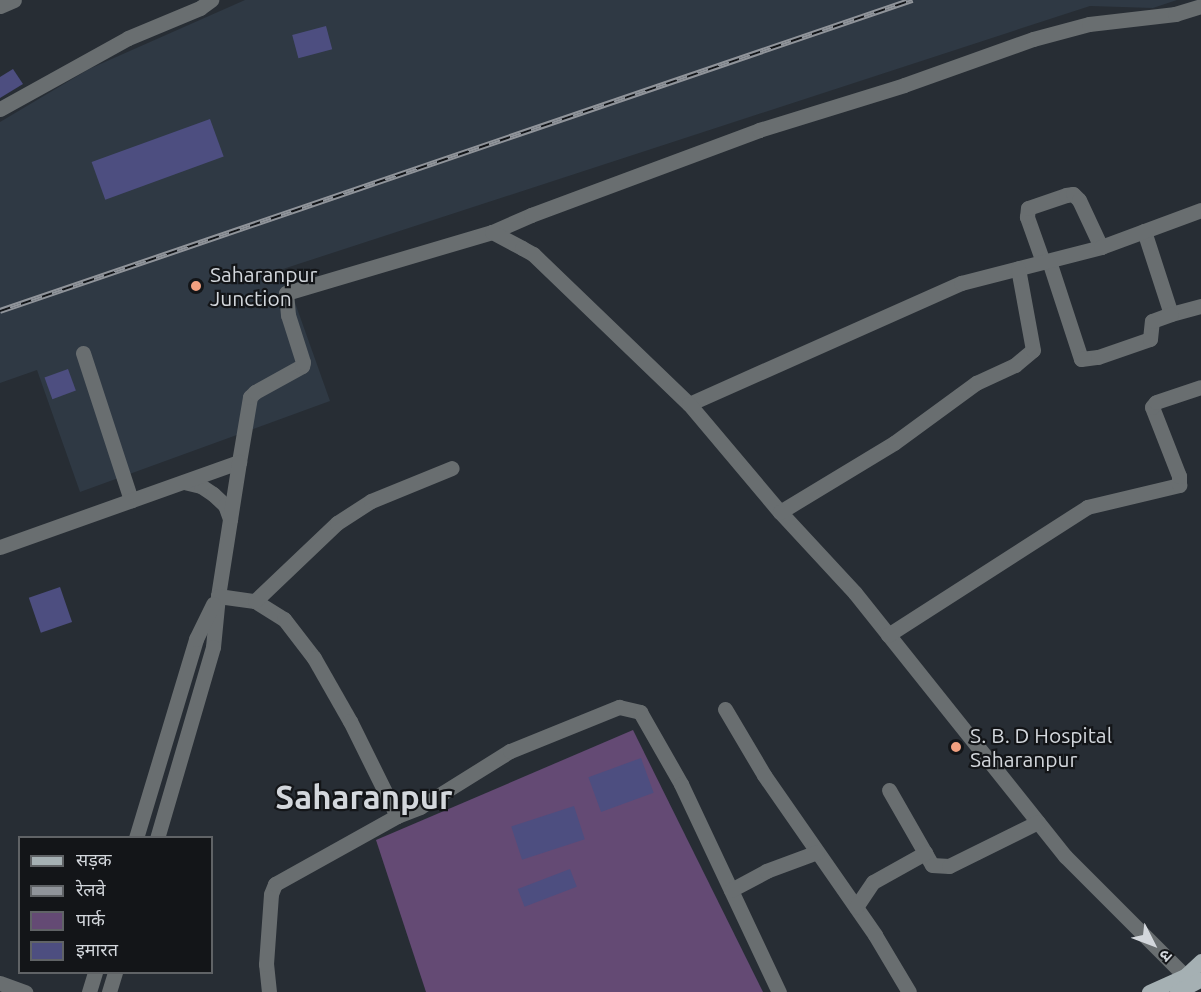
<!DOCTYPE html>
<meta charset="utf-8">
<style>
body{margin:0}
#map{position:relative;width:1201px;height:992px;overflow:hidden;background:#272d34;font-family:Ubuntu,"Noto Sans Devanagari",sans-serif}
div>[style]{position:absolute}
.built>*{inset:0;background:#2f3944}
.green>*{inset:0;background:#644a74}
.building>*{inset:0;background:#4d4e80;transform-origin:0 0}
.minor>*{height:15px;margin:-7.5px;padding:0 7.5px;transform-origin:7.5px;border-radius:7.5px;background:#696e70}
.major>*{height:15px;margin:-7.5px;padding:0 7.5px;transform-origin:7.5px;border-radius:7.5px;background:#a5b0b3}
.rail>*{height:6px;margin-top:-3px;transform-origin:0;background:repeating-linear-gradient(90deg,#131518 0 11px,#90949a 0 22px);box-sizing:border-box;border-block:2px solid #90949a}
.dots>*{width:16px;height:16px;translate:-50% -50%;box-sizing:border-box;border:3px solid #131518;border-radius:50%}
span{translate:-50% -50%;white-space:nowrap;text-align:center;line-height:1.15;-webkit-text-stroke:4.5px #131518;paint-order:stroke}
.poi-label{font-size:21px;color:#d3d7dc}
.left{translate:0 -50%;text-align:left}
.town-label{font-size:33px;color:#d3d7dc;font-weight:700}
.legend{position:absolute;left:18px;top:836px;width:195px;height:138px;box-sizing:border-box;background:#131518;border:2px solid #606366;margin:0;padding:8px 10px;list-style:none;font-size:18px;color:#d3d7dc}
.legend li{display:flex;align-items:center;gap:12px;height:30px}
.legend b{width:30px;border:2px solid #606366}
.north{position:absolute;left:1123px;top:914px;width:60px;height:60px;-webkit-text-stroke:4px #131518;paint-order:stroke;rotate:132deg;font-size:16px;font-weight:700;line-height:24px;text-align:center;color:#d3d7dc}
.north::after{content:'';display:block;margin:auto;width:21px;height:27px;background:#d3d7dc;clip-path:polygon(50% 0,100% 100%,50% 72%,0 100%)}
</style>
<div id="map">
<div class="built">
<div style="clip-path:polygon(245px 0,1177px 0,1153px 8px,1090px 6px,283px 269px,330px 401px,80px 492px,37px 370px,0 383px,0 122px,89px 69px)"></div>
</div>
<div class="green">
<div style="clip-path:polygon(633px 730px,763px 992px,426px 992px,376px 840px)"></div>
</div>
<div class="building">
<div style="left:326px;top:26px;width:24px;height:35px;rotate:75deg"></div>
<div style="clip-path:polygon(13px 69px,23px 84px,0 98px,0 77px)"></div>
<div style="left:210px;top:119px;width:40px;height:126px;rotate:70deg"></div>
<div style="left:68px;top:369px;width:23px;height:25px;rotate:70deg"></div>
<div style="left:60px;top:587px;width:37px;height:33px;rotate:71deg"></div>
<div style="left:641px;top:758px;width:37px;height:56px;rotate:70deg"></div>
<div style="left:574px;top:806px;width:35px;height:66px;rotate:72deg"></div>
<div style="left:570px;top:869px;width:19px;height:56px;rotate:69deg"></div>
</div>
<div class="minor">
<div style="left:0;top:6px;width:15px;rotate:-23deg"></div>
<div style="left:0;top:109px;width:146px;rotate:-29deg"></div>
<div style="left:128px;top:38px;width:78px;rotate:-22.6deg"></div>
<div style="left:200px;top:8px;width:14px;rotate:-36deg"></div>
<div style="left:1144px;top:231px;width:87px;rotate:72deg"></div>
<div style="left:1171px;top:314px;width:31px;rotate:-15deg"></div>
<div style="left:492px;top:232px;width:43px;rotate:-23.6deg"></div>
<div style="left:531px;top:215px;width:243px;rotate:-20.4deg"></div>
<div style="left:759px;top:130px;width:152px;rotate:-17.2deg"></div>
<div style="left:904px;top:85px;width:137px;rotate:-19.6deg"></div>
<div style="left:1033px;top:39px;width:58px;rotate:-15deg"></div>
<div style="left:1089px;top:24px;width:87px;rotate:-6.6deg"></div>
<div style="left:1175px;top:14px;width:27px;rotate:-17deg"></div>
<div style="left:1049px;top:261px;width:103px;rotate:71.9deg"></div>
<div style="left:1081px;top:359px;width:17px;rotate:-7deg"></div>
<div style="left:1098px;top:357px;width:55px;rotate:-19.1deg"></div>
<div style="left:1150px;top:339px;width:18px;rotate:-84deg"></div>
<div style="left:1152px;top:321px;width:20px;rotate:-20deg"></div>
<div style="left:1043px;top:262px;width:48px;rotate:-109.6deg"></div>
<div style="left:1027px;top:217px;width:9px;rotate:-84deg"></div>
<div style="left:1028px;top:208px;width:40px;rotate:-18.9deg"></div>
<div style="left:1066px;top:195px;width:7px;rotate:-8deg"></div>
<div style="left:1073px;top:194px;width:8px;rotate:45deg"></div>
<div style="left:1079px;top:200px;width:52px;rotate:64.9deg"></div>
<div style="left:83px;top:353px;width:155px;rotate:71.9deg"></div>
<div style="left:689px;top:404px;width:298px;rotate:-24deg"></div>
<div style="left:961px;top:283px;width:145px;rotate:-14.4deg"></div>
<div style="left:1101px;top:247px;width:107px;rotate:-20.3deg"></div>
<div style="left:239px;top:462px;width:66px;rotate:-80.4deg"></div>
<div style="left:250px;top:397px;width:7px;rotate:-45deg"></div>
<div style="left:255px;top:392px;width:54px;rotate:-29deg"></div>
<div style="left:302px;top:366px;width:4px;rotate:-76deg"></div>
<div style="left:303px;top:362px;width:49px;rotate:-107.7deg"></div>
<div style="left:288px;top:315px;width:22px;rotate:-95deg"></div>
<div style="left:286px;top:293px;width:215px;rotate:-16.5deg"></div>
<div style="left:492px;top:232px;width:34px;rotate:28deg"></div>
<div style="left:522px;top:248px;width:13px;rotate:29deg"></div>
<div style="left:533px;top:254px;width:216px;rotate:43.9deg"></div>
<div style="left:689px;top:404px;width:141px;rotate:49.9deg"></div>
<div style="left:780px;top:512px;width:110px;rotate:47.2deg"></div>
<div style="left:855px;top:593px;width:337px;rotate:51.4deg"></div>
<div style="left:1065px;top:856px;width:170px;rotate:45deg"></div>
<div style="left:184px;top:482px;width:17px;rotate:13deg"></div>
<div style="left:201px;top:486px;width:14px;rotate:34deg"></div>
<div style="left:213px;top:494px;width:16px;rotate:43deg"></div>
<div style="left:225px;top:505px;width:15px;rotate:70deg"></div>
<div style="left:780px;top:512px;width:133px;rotate:-31.2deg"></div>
<div style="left:894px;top:443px;width:102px;rotate:-36.2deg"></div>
<div style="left:976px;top:383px;width:43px;rotate:-24.8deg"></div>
<div style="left:1015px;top:365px;width:23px;rotate:-40deg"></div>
<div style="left:1033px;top:350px;width:83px;rotate:-100.4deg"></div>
<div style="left:0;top:547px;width:254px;rotate:-19.6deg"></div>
<div style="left:239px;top:462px;width:136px;rotate:98.9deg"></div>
<div style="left:218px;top:596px;width:51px;rotate:95.6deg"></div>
<div style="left:213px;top:647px;width:199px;rotate:106.3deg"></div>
<div style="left:218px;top:596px;width:37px;rotate:8deg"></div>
<div style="left:255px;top:601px;width:34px;rotate:32deg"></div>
<div style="left:284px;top:619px;width:49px;rotate:52.4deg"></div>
<div style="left:314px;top:658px;width:73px;rotate:60.3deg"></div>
<div style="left:350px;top:721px;width:106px;rotate:63.7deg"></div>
<div style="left:397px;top:816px;width:25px;rotate:-21deg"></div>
<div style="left:420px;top:807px;width:106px;rotate:-31.9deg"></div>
<div style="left:510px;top:751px;width:118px;rotate:-22deg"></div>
<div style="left:619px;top:707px;width:22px;rotate:13deg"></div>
<div style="left:640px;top:712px;width:83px;rotate:60.3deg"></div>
<div style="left:681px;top:784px;width:230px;rotate:64.8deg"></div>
<div style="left:255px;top:601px;width:113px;rotate:-43.6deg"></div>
<div style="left:337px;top:523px;width:40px;rotate:-32.9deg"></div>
<div style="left:371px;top:501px;width:87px;rotate:-22.2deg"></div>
<div style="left:888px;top:635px;width:237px;rotate:-32.7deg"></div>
<div style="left:1087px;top:507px;width:95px;rotate:-13.4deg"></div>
<div style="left:1179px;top:485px;width:9px;rotate:-90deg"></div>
<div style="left:1179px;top:476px;width:74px;rotate:-111.4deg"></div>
<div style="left:1152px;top:407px;width:6px;rotate:-51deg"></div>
<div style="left:1156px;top:402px;width:47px;rotate:-18.4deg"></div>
<div style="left:725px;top:709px;width:77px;rotate:59.4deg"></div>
<div style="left:764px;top:775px;width:195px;rotate:55.2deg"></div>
<div style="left:875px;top:935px;width:66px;rotate:59.2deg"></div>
<div style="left:889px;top:790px;width:86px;rotate:60.2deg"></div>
<div style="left:932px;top:865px;width:17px;rotate:3deg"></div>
<div style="left:949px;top:866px;width:99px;rotate:-26.3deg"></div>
<div style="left:136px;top:838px;width:208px;rotate:-73.2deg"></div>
<div style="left:196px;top:639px;width:39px;rotate:-64deg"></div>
<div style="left:731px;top:890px;width:40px;rotate:-28deg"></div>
<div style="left:766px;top:871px;width:54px;rotate:-20.4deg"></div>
<div style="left:856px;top:907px;width:30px;rotate:-56deg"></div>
<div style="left:873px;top:882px;width:60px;rotate:-29.1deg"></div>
<div style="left:0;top:983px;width:27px;rotate:20deg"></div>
<div style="left:89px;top:992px;width:21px;rotate:-73deg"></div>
<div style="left:109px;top:992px;width:21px;rotate:-73deg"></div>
<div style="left:269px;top:992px;width:28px;rotate:-96deg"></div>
<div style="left:266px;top:964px;width:70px;rotate:-85.9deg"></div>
<div style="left:271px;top:894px;width:11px;rotate:-68deg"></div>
<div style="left:275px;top:884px;width:140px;rotate:-29.1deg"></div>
</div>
<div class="major">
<div style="left:1149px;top:992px;width:39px;rotate:-24deg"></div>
<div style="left:1185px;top:976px;width:22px;rotate:-43deg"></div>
<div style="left:1177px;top:992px;width:27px;rotate:-28deg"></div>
</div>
<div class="rail">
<div style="left:0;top:311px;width:964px;rotate:-18.83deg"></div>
</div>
<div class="dots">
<div style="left:196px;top:286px;background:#f2a080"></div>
<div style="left:956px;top:747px;background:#f2a080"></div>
</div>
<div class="poi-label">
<span class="left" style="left:210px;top:286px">Saharanpur<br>Junction</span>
<span class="left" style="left:970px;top:747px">S. B. D Hospital<br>Saharanpur</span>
</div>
<div class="town-label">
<span style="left:364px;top:797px">Saharanpur</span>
</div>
<ul class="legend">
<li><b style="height:8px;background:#a5b0b3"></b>सड़क</li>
<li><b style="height:8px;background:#90949a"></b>रेलवे</li>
<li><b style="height:16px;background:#644a74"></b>पार्क</li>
<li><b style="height:16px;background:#4d4e80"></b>इमारत</li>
</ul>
<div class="north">उ</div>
</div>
